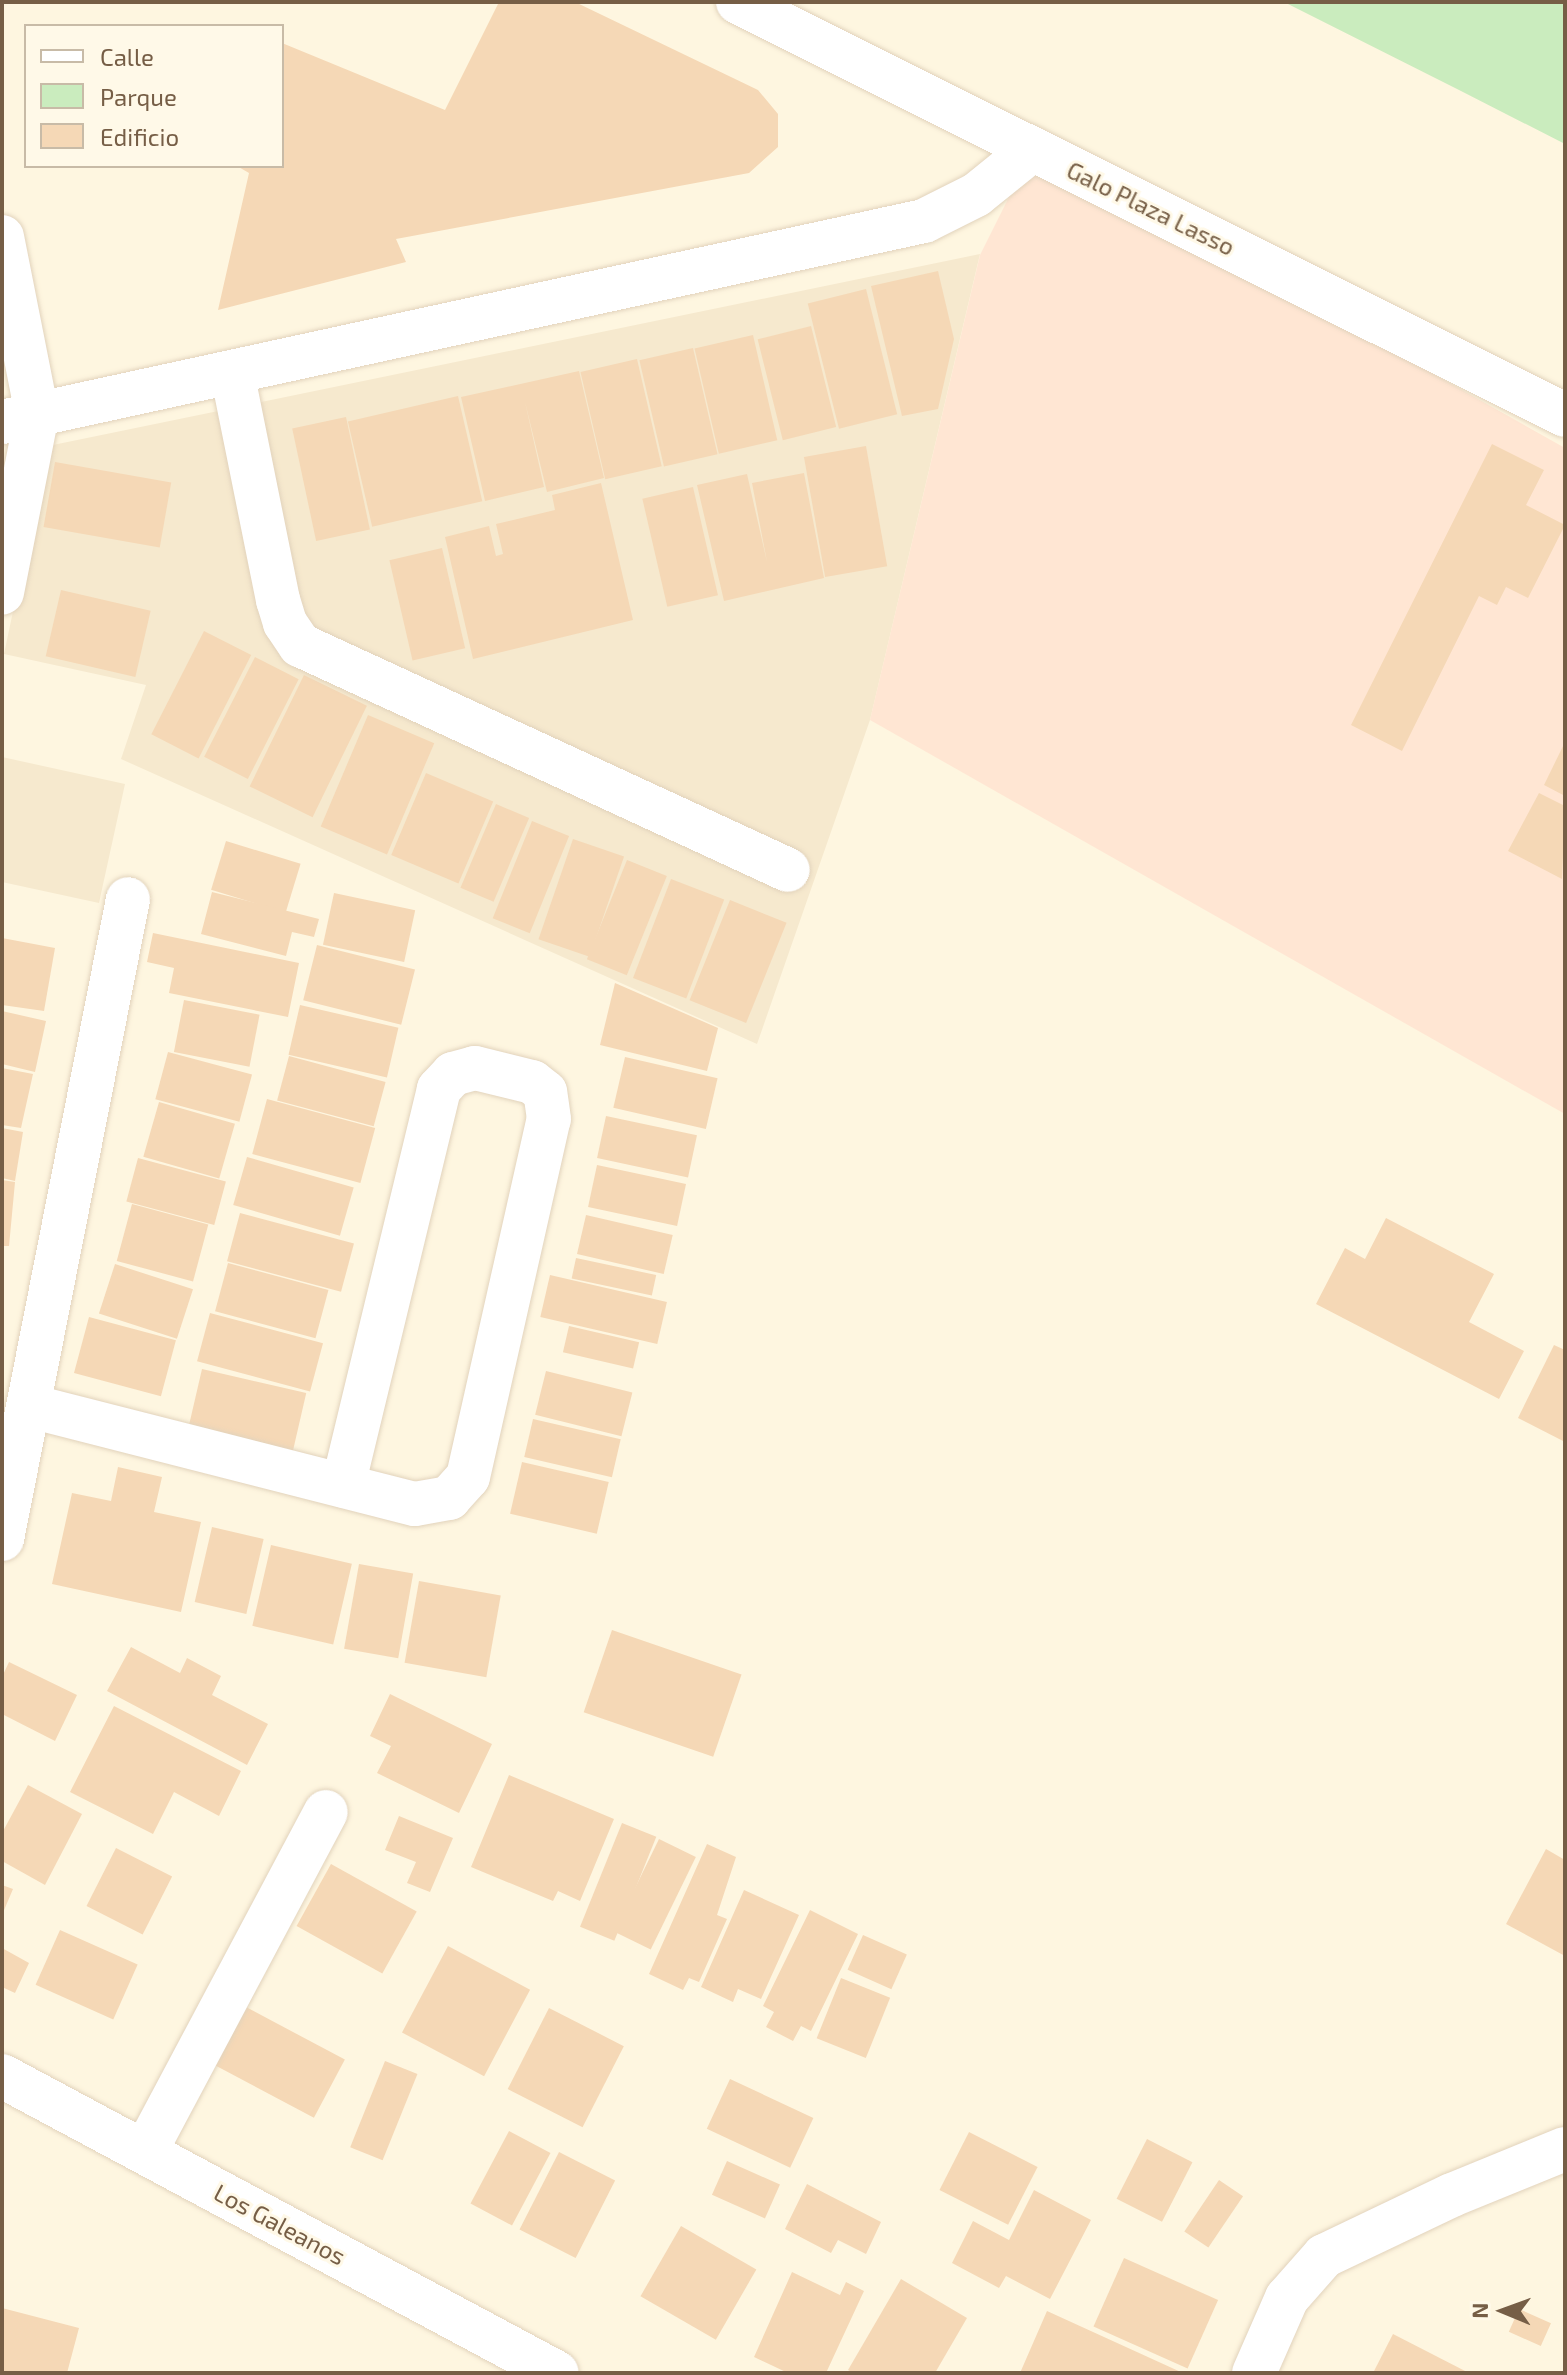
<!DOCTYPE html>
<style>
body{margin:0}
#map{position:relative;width:1567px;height:2375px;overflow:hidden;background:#fef6e0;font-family:"Exo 2",sans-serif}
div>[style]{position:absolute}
.residential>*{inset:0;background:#f6e9ce}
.commercial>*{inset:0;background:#ffe6d3}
.green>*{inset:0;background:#caecbe}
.building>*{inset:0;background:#f5d8b6;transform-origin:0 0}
.roads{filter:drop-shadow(0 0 2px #e2d3bc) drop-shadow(0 0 2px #e2d3bc)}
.minor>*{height:44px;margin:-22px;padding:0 22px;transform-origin:22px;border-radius:22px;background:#fff}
span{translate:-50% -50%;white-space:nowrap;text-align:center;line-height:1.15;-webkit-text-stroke:6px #fff9e8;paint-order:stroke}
.street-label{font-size:24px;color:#765e46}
.frame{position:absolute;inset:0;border:4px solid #765e46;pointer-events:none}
.legend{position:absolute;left:24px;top:24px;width:260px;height:144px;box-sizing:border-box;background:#fff9e8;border:2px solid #c8bba7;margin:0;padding:10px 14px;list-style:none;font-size:24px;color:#765e46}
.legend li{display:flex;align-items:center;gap:16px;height:40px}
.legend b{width:40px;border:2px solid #c8bba7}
.north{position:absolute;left:1463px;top:2271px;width:80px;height:80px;-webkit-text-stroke:6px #fff9e8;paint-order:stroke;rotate:271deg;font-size:22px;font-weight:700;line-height:32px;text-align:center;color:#765e46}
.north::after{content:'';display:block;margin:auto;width:28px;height:36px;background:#765e46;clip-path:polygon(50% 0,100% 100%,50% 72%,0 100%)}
</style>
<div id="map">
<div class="residential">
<div style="clip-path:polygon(980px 254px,870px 720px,757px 1044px,121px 759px,146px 685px,4px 654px,48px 446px)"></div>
<div style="clip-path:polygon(2px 757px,125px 784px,99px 903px,2px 882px)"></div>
</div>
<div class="commercial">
<div style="clip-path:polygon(1033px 149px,1565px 448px,1565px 1114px,870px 720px,980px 255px)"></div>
</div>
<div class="green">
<div style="clip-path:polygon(1284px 2px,1565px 2px,1565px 144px,1461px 91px)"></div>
</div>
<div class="building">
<div style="clip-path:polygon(499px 2px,575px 2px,758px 90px,778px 114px,778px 147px,749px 173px,396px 239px,406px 262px,218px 310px,249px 173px,237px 166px,282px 166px,282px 43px,445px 110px)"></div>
<div style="clip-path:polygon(938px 271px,954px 339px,938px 409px,902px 416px,871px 286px)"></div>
<div style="left:866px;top:289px;width:129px;height:60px;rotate:76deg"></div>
<div style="left:811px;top:326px;width:104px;height:55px;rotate:76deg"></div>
<div style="left:753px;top:335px;width:108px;height:60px;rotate:77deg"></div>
<div style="left:693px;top:348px;width:109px;height:55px;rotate:77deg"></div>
<div style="left:637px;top:359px;width:110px;height:58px;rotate:77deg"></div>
<div style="clip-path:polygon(579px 371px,604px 478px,547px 492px,525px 402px,544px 487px,485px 501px,461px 397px)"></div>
<div style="left:458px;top:396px;width:108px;height:113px;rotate:77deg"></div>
<div style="left:346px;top:417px;width:115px;height:55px;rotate:78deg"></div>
<div style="clip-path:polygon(1492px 444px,1544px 470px,1526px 505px,1565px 525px,1528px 598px,1506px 587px,1497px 605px,1479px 596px,1402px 751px,1351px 725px)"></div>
<div style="left:866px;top:446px;width:122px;height:63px;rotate:80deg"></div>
<div style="left:55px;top:462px;width:118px;height:66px;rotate:10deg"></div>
<div style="clip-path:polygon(804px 473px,824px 578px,724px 601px,697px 485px,747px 474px,767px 562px,752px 483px)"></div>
<div style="clip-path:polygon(601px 483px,633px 620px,473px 659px,445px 537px,489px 526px,496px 556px,503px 554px,496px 524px,555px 510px,552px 495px)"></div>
<div style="left:693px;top:487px;width:111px;height:52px;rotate:77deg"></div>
<div style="left:442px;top:548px;width:103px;height:54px;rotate:77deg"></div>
<div style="left:61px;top:590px;width:92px;height:68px;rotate:13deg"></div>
<div style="left:204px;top:631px;width:53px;height:116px;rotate:27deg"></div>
<div style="left:255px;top:657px;width:49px;height:112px;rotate:27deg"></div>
<div style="left:304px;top:675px;width:70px;height:124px;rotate:26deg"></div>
<div style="left:368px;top:715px;width:72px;height:121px;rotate:23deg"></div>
<div style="clip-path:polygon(1565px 742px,1565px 796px,1544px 785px)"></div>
<div style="left:426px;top:773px;width:73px;height:89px;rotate:23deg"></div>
<div style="clip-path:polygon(1539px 793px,1565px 806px,1562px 879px,1508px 851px)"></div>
<div style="left:496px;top:804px;width:36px;height:91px;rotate:23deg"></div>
<div style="left:532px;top:821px;width:40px;height:105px;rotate:22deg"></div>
<div style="left:573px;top:839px;width:54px;height:106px;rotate:19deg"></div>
<div style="left:226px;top:841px;width:78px;height:51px;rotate:17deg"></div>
<div style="left:627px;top:860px;width:43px;height:107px;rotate:22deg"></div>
<div style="left:671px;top:879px;width:57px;height:106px;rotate:21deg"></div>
<div style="clip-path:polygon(212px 892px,319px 919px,314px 937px,292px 932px,286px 956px,201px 934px)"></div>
<div style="left:334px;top:893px;width:83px;height:53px;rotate:12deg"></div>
<div style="left:730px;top:900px;width:61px;height:108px;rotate:22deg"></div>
<div style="clip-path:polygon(153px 933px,299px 963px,288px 1017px,169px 993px,174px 968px,147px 962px)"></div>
<div style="clip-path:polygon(2px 938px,55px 948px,44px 1011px,2px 1005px)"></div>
<div style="left:317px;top:945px;width:101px;height:57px;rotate:14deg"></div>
<div style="clip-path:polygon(615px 983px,718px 1028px,707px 1071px,600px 1045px)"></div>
<div style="left:184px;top:1000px;width:77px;height:53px;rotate:11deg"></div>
<div style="left:300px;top:1005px;width:101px;height:51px;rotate:13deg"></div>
<div style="clip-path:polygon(2px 1011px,46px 1021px,35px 1072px,2px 1064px)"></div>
<div style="left:168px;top:1052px;width:87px;height:49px;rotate:15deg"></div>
<div style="left:289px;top:1056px;width:100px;height:46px;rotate:15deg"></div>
<div style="left:625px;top:1057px;width:95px;height:52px;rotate:13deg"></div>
<div style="clip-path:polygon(2px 1068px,33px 1074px,21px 1128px,2px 1125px)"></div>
<div style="left:267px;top:1099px;width:112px;height:57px;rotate:15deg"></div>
<div style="left:159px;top:1102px;width:79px;height:57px;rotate:16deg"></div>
<div style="left:606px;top:1116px;width:93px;height:43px;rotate:12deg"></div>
<div style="clip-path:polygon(2px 1128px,23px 1132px,15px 1181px,2px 1178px)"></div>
<div style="left:247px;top:1157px;width:111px;height:50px;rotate:16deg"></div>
<div style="left:138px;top:1158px;width:91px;height:45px;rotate:15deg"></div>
<div style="left:597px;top:1165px;width:91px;height:43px;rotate:12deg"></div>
<div style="clip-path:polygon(2px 1180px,15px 1182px,9px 1246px,2px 1246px)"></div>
<div style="left:132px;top:1204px;width:79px;height:59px;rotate:15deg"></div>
<div style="left:240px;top:1213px;width:118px;height:50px;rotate:15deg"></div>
<div style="left:586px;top:1215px;width:89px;height:40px;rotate:13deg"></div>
<div style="clip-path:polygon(1386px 1218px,1494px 1274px,1469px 1322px,1524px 1351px,1499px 1399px,1316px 1304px,1345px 1248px,1365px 1259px)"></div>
<div style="left:576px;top:1258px;width:82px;height:21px;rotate:12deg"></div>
<div style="left:228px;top:1263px;width:104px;height:50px;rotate:15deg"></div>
<div style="left:115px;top:1264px;width:82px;height:52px;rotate:18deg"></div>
<div style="left:550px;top:1275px;width:120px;height:43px;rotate:13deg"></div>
<div style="left:210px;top:1313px;width:117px;height:50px;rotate:15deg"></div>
<div style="left:89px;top:1317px;width:90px;height:58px;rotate:15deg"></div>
<div style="left:569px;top:1326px;width:72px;height:27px;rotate:13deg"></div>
<div style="clip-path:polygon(1554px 1345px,1565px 1350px,1565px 1442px,1518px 1418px)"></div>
<div style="left:202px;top:1369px;width:107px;height:64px;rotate:13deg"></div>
<div style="left:546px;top:1371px;width:89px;height:45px;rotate:14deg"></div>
<div style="left:533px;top:1419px;width:90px;height:39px;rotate:13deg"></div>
<div style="left:522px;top:1462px;width:89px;height:53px;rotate:13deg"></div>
<div style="clip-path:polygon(118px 1467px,162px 1477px,154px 1512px,201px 1522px,181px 1612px,52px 1584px,72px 1493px,111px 1501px)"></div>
<div style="left:212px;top:1527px;width:53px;height:77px;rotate:13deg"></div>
<div style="left:271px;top:1545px;width:83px;height:83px;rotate:13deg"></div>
<div style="left:359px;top:1564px;width:55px;height:86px;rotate:10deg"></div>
<div style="left:419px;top:1581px;width:83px;height:83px;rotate:10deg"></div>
<div style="left:612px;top:1630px;width:137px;height:87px;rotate:19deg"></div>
<div style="clip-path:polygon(131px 1647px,180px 1673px,187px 1658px,221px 1676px,212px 1695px,268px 1724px,247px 1765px,107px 1691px)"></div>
<div style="clip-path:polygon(9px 1662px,77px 1695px,55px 1741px,2px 1714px,2px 1677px)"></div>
<div style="clip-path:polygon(390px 1694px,492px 1744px,459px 1813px,377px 1773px,391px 1746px,370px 1736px)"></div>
<div style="clip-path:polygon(114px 1706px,241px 1771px,219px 1816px,174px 1792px,153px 1834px,70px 1792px)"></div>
<div style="clip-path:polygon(509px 1775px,614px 1819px,580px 1901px,558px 1891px,553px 1901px,471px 1867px)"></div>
<div style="clip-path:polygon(28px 1785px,82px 1814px,45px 1885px,2px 1861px,2px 1833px)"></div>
<div style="clip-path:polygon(399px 1816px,453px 1838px,430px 1892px,407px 1883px,416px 1862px,385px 1850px)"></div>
<div style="left:622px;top:1823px;width:37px;height:112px;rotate:22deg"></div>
<div style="left:659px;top:1839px;width:41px;height:103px;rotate:26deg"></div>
<div style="clip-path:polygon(707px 1844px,736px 1857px,717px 1915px,727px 1919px,699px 1982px,689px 1978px,683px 1990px,649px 1974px)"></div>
<div style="left:116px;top:1848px;width:63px;height:65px;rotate:27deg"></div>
<div style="clip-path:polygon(1546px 1849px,1565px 1860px,1565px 1956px,1506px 1924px)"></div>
<div style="left:331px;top:1864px;width:98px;height:71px;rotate:29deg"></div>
<div style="clip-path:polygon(2px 1885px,13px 1889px,2px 1915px)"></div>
<div style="clip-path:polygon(744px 1890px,799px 1915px,761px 1999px,738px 1989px,733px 2002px,701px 1987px)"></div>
<div style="clip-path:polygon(810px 1910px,858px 1934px,811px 2031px,801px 2026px,793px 2041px,766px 2027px,774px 2012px,763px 2006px)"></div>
<div style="left:60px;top:1930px;width:85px;height:60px;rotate:24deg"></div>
<div style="left:863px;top:1935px;width:48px;height:38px;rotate:24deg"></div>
<div style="left:448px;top:1946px;width:93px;height:98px;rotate:28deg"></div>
<div style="clip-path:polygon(2px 1948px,29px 1963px,15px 1993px,2px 1987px)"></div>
<div style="left:841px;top:1978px;width:53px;height:65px;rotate:22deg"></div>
<div style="left:246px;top:2007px;width:112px;height:66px;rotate:28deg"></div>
<div style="left:549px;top:2008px;width:84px;height:91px;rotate:27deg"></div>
<div style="left:385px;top:2061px;width:35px;height:93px;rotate:22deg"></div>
<div style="left:730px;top:2079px;width:92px;height:55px;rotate:25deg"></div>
<div style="left:509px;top:2131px;width:47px;height:82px;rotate:28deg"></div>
<div style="left:969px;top:2132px;width:77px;height:65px;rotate:27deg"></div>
<div style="left:1147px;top:2139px;width:51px;height:67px;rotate:27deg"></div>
<div style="left:559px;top:2152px;width:63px;height:87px;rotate:27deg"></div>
<div style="left:727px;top:2161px;width:58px;height:37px;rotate:24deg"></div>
<div style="left:1219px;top:2180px;width:29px;height:62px;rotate:34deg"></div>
<div style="clip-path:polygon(807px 2184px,881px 2222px,866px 2254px,838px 2240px,831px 2253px,785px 2229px)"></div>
<div style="clip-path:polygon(1034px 2190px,1091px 2220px,1050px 2299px,1006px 2276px,999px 2288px,952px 2263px,973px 2221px,1009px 2240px)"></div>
<div style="left:681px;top:2226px;width:87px;height:81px;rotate:30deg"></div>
<div style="left:1124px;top:2258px;width:103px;height:75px;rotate:24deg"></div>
<div style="clip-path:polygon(792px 2272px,840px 2295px,846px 2282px,864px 2291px,826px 2373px,788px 2373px,754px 2357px)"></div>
<div style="clip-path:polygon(901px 2279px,967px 2318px,935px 2373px,853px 2373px,848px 2370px)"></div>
<div style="clip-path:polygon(2px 2308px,79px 2328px,67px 2373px,2px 2373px)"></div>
<div style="left:1519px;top:2309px;width:35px;height:25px;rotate:24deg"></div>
<div style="clip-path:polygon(1047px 2311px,1104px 2337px,1183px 2373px,1020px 2373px)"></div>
<div style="clip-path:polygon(1393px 2334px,1469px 2373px,1373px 2373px)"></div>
</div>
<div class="roads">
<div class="minor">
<div style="left:738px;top:2px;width:924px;rotate:26.54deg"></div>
<div style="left:2px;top:237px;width:180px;rotate:78.8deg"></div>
<div style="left:37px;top:414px;width:182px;rotate:101.1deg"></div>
<div style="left:232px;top:372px;width:233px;rotate:78.6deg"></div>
<div style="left:278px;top:600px;width:24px;rotate:73deg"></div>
<div style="left:285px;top:623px;width:27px;rotate:56deg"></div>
<div style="left:300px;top:645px;width:537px;rotate:24.75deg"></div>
<div style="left:2px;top:422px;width:944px;rotate:-12.3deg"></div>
<div style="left:924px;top:221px;width:58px;rotate:-26.6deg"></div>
<div style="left:976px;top:195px;width:73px;rotate:-38.9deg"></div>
<div style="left:30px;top:1406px;width:397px;rotate:14.3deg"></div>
<div style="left:415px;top:1504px;width:35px;rotate:-10deg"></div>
<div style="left:449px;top:1498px;width:28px;rotate:-48deg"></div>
<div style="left:468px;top:1477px;width:367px;rotate:-77.3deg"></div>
<div style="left:549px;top:1119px;width:27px;rotate:-98deg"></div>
<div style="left:545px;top:1092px;width:16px;rotate:-142deg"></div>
<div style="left:532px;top:1082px;width:59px;rotate:-166.2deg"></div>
<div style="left:475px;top:1068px;width:23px;rotate:165deg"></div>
<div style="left:453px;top:1074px;width:21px;rotate:133deg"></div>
<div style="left:439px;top:1089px;width:408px;rotate:103.6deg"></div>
<div style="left:2px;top:1539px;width:652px;rotate:-78.86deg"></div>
<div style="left:2px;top:2076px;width:629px;rotate:28.15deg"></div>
<div style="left:145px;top:2152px;width:385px;rotate:-62deg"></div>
<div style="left:1254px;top:2373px;width:82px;rotate:-66.3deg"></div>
<div style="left:1287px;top:2298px;width:56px;rotate:-48.6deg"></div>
<div style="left:1324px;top:2256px;width:142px;rotate:-25.5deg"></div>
<div style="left:1452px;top:2195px;width:122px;rotate:-22.2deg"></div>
</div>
</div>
<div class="street-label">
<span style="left:1151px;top:208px;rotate:26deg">Galo Plaza Lasso</span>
<span style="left:280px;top:2224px;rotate:28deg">Los Galeanos</span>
</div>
<div class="frame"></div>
<ul class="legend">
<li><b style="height:10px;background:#fff"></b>Calle</li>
<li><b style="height:22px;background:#caecbe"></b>Parque</li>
<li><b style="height:22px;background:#f5d8b6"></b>Edificio</li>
</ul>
<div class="north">N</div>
</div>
